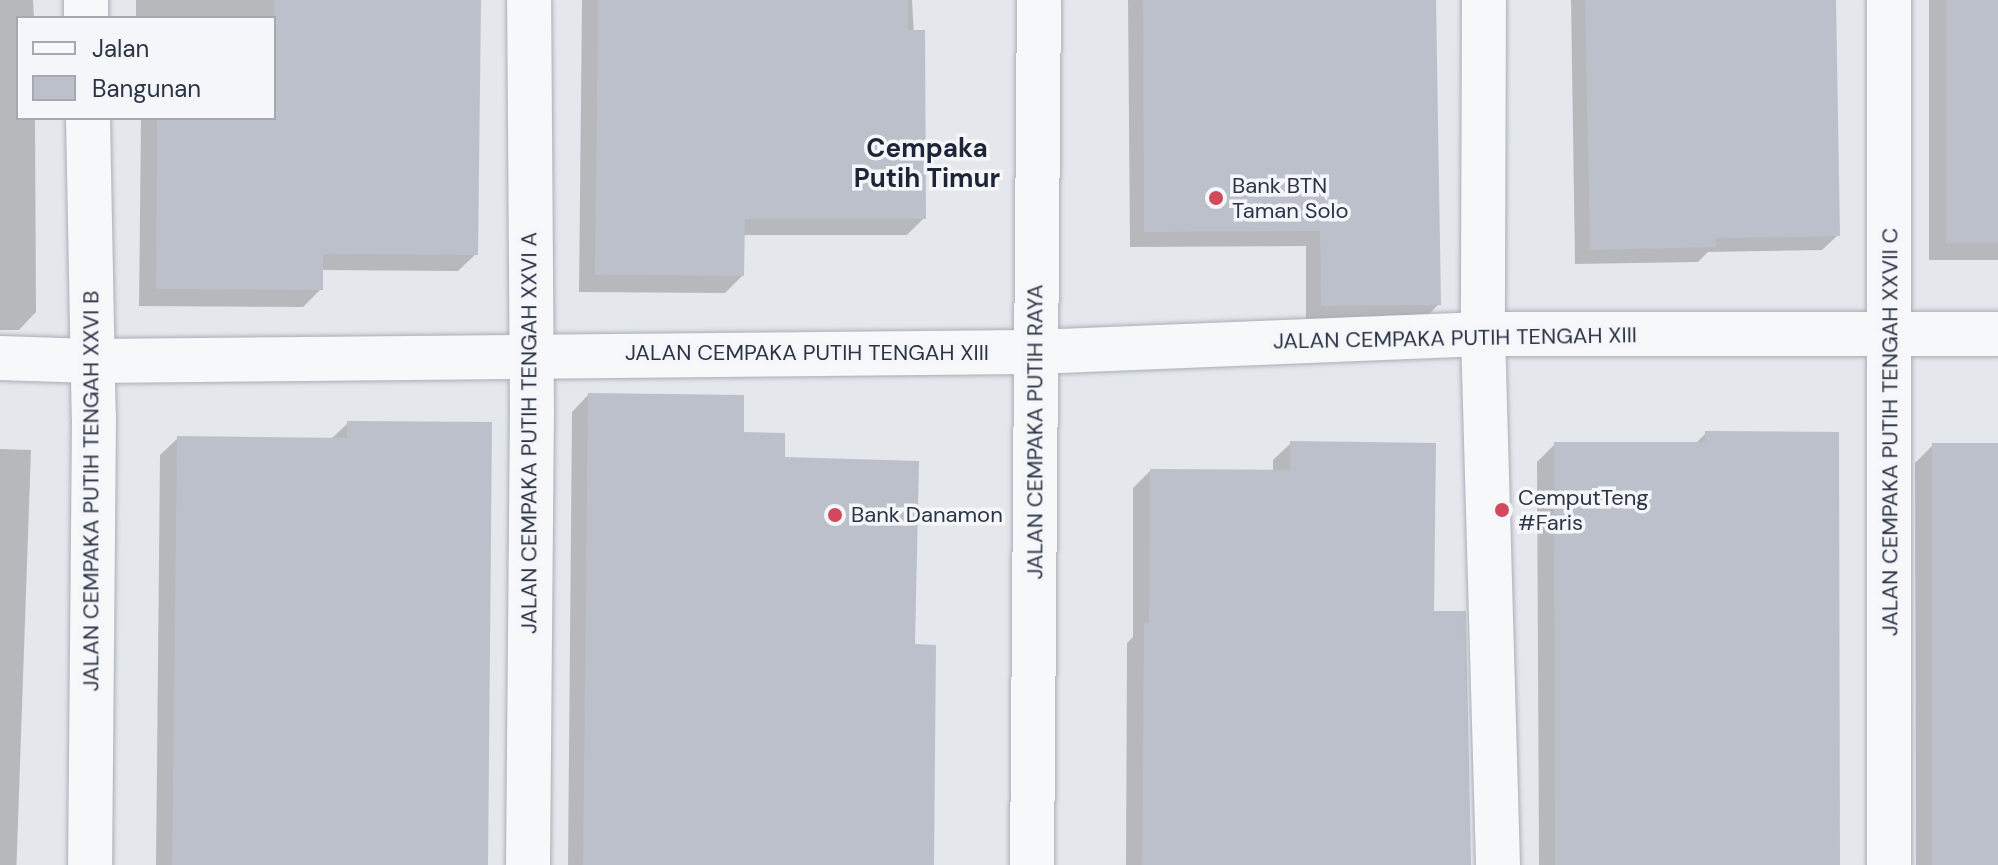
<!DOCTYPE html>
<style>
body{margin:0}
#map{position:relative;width:1998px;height:865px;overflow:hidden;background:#e4e7ec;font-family:"DM Sans",sans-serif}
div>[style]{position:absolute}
.shadow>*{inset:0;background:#0003;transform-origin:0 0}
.building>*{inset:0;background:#bbc0ca;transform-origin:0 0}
.roads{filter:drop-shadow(0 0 2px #a9aeb7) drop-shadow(0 0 2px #a9aeb7)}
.minor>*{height:44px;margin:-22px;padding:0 22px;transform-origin:22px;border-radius:22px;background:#f7f8fa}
.dots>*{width:22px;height:22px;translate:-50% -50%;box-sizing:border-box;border:4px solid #f4f6f9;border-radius:50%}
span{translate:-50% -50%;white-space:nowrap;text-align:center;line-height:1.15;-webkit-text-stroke:7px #f4f6f9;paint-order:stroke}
.poi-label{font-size:22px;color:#2b3445}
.left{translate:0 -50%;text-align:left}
.street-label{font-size:22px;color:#2b3445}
.quarter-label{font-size:26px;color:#1d2536;font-weight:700}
.legend{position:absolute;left:16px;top:16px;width:260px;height:104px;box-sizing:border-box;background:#f4f6f9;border:2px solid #a4a8b1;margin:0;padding:10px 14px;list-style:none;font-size:24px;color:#2b3445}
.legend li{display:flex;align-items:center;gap:16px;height:40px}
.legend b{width:40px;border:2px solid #a4a8b1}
</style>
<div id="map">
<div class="shadow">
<div style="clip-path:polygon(0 0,33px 0,34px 18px,18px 18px,18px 118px,35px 118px,36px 312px,19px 330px,0 330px)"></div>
<div style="clip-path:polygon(136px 0,478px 0,476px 254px,458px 271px,321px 270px,321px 289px,303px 307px,139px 306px,141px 118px,274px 118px,274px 18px,136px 18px)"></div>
<div style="clip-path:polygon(582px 0,912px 0,924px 218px,907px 235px,743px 235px,742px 276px,725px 293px,579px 292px)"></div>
<div style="clip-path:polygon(1128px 0,1435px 0,1439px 304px,1423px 320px,1306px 321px,1306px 246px,1130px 247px)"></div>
<div style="clip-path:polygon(1571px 0,1834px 0,1838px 235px,1822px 250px,1708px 252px,1698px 262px,1575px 264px)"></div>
<div style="left:1929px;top:0;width:69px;height:260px"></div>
<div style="clip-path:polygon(588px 395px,742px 434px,783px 459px,913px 646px,932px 865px,568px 865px,572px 412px)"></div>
<div style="clip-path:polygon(348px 423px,486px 865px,156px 865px,160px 455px,178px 438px,331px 439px)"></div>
<div style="clip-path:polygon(1706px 433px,1838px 865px,1539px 865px,1537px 462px,1555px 444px,1695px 444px)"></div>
<div style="clip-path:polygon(1291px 443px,1432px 613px,1469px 865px,1126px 865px,1127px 643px,1133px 637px,1133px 488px,1150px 471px,1273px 472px,1273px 460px)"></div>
<div style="clip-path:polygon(1933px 445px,1998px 446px,1998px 865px,1916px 865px,1915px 463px)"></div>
<div style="left:0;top:449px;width:31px;height:416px;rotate:2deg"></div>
</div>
<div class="building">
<div style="clip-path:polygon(274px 0,481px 0,478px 255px,323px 254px,323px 290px,156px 289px,157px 118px,274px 118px)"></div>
<div style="clip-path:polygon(598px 0,908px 0,908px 30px,925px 30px,926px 219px,745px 219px,744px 276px,595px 275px)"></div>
<div style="clip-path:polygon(1143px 0,1436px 0,1441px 305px,1321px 306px,1320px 231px,1144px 232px)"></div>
<div style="clip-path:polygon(1585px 0,1836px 0,1840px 236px,1716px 238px,1716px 247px,1590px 250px)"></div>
<div style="left:1946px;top:0;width:52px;height:243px"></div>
<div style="clip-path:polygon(588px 393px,744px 395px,744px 432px,785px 433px,785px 457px,919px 461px,915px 644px,936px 645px,934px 865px,583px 865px)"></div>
<div style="clip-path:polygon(347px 421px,492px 422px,488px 865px,172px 865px,177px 436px,347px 438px)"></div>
<div style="clip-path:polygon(1705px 431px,1839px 432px,1840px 865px,1555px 865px,1554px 442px,1705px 442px)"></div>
<div style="clip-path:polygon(1290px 441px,1436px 443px,1434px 611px,1466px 611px,1471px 865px,1142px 865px,1144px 623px,1149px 623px,1150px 469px,1290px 470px)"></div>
<div style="left:1932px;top:443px;width:66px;height:422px"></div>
</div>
<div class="roads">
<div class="minor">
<div style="left:86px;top:0;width:18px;rotate:90deg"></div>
<div style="left:1484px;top:0;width:334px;rotate:90.2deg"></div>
<div style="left:1483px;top:334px;width:531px;rotate:88.38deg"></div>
<div style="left:88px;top:118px;width:299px;rotate:88.9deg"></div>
<div style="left:94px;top:417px;width:448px;rotate:90.5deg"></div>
<div style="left:0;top:358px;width:92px;rotate:1.9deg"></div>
<div style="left:92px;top:361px;width:943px;rotate:-0.55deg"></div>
<div style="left:1035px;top:352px;width:448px;rotate:-2.3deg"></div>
<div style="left:1483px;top:334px;width:515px"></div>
<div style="left:528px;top:865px;width:452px;rotate:-89.5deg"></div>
<div style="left:532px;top:413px;width:413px;rotate:-90.4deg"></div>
<div style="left:1032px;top:865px;width:865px;rotate:-89.54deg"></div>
<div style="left:1889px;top:865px;width:865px;rotate:-90deg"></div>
</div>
</div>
<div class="dots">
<div style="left:1216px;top:198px;background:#d1495b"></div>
<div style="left:1502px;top:510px;background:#d1495b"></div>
<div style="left:835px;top:515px;background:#d1495b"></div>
</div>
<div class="poi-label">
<span class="left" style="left:1232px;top:198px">Bank BTN<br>Taman Solo</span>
<span class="left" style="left:1518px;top:510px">CemputTeng<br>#Faris</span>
<span class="left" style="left:851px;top:515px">Bank Danamon</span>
</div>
<div class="street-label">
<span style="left:1455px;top:338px;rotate:-1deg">JALAN CEMPAKA PUTIH TENGAH XIII</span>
<span style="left:807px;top:353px">JALAN CEMPAKA PUTIH TENGAH XIII</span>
<span style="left:1035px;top:432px;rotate:-90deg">JALAN CEMPAKA PUTIH RAYA</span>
<span style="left:1890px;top:432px;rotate:-90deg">JALAN CEMPAKA PUTIH TENGAH XXVII C</span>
<span style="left:529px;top:433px;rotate:-90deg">JALAN CEMPAKA PUTIH TENGAH XXVI A</span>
<span style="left:91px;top:491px;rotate:-90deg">JALAN CEMPAKA PUTIH TENGAH XXVI B</span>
</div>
<div class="quarter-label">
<span style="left:927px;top:164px">Cempaka<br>Putih Timur</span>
</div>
<ul class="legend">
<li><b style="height:10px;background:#f7f8fa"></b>Jalan</li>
<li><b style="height:22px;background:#bbc0ca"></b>Bangunan</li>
</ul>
</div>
